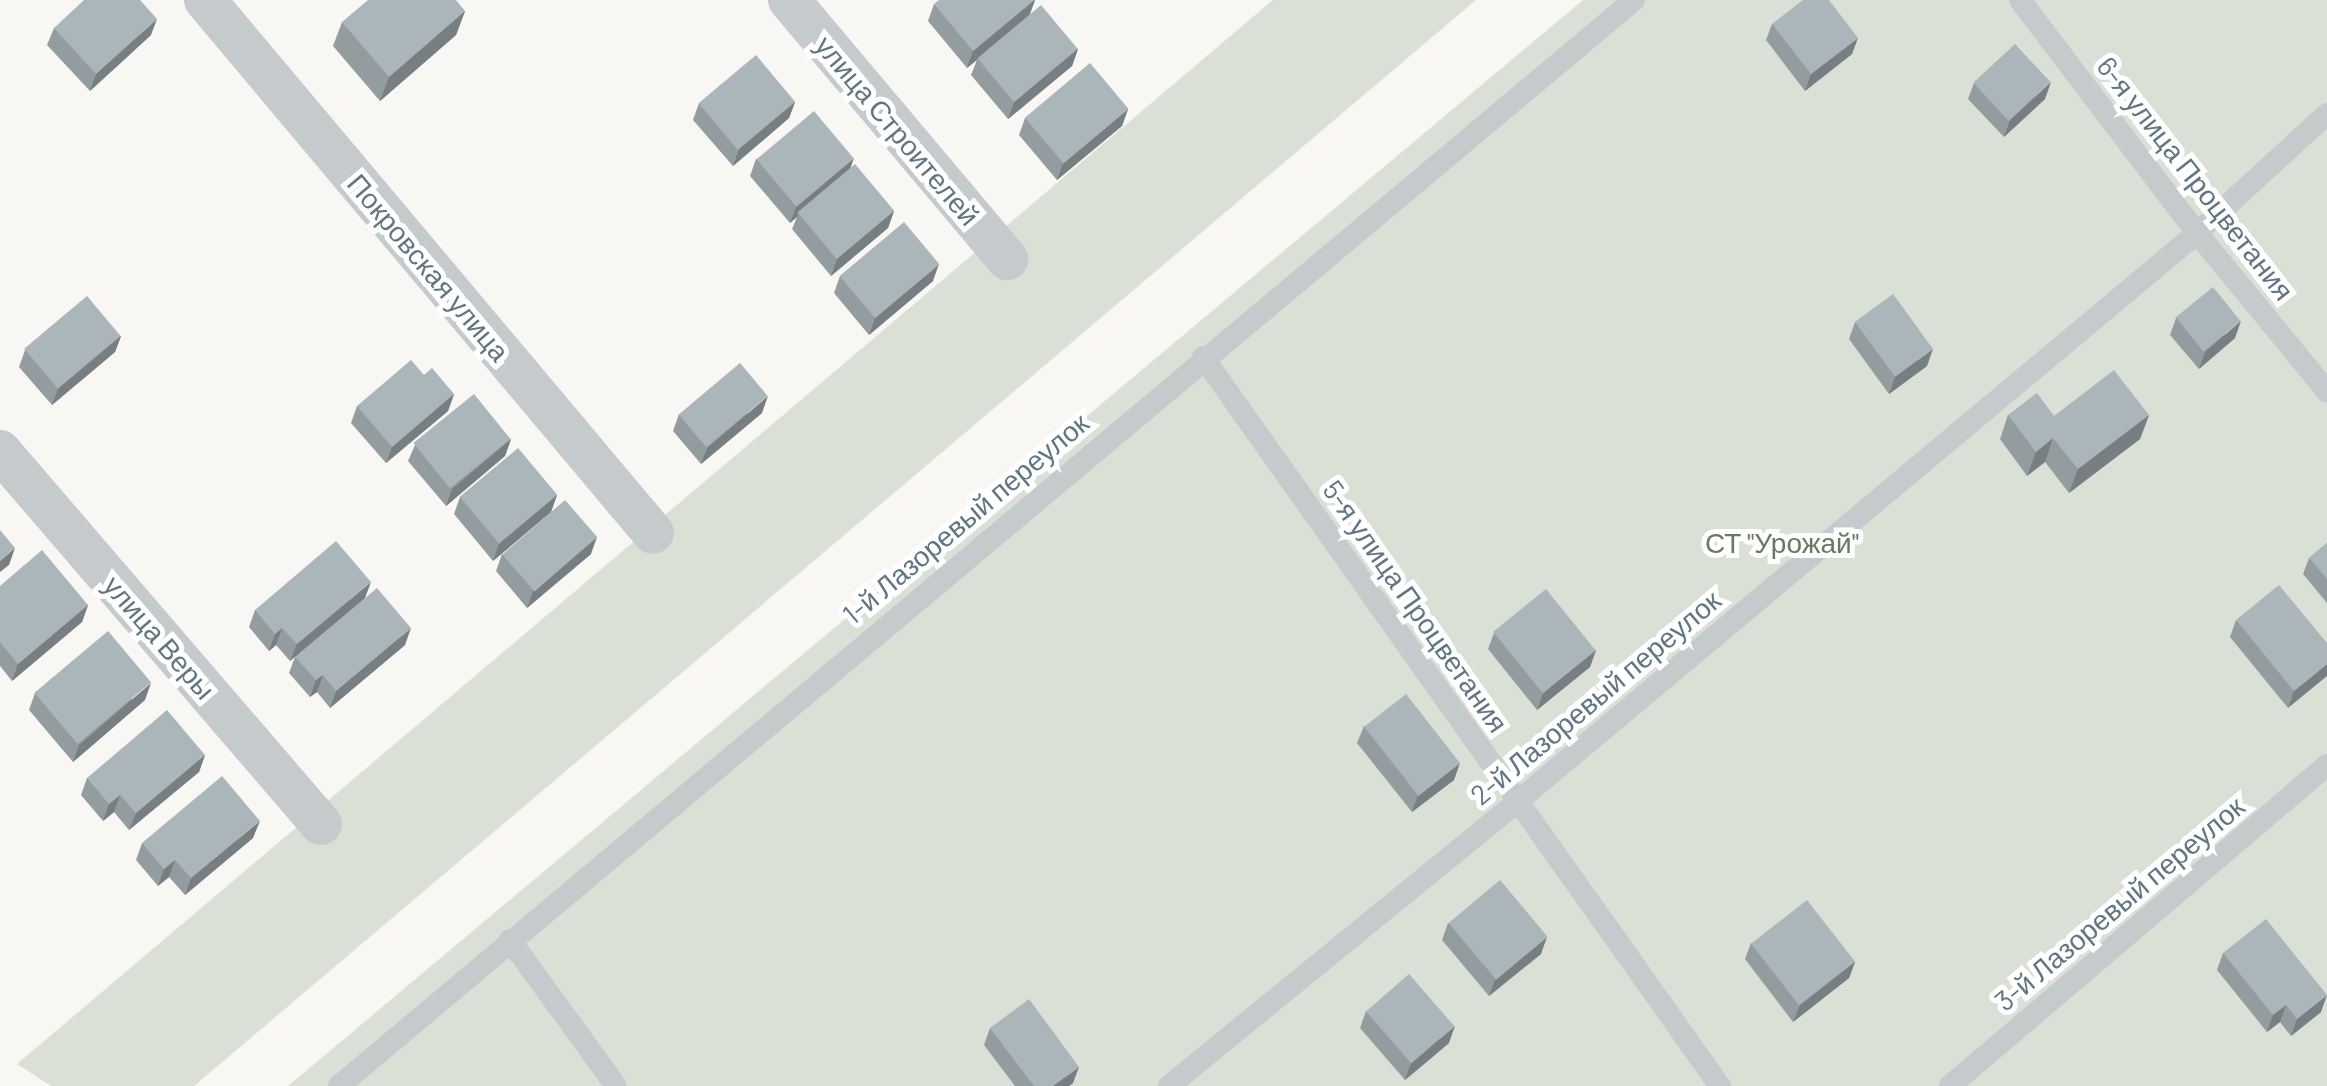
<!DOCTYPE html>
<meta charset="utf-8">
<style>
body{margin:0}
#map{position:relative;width:2327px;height:1086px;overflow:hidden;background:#f8f7f4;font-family:Barlow,sans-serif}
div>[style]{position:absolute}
.green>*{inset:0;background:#dae0d5}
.lane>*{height:22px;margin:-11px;padding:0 11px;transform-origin:11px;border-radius:11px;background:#c5cacd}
.street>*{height:42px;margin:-21px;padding:0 21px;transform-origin:21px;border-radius:21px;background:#c5cacd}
.wall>*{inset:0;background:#939da0}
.shaded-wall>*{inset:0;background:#787f82}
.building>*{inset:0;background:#abb6ba;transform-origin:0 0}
span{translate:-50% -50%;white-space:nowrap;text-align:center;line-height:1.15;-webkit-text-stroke:10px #fff;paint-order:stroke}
.street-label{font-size:28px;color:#607682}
.park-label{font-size:28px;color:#677960}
</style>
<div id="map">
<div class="green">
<div style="clip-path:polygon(1273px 0,1476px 0,194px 1086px,51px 1086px,17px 1064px)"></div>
<div style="clip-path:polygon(1583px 0,2327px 0,2327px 1086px,288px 1086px)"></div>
</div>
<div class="lane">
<div style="left:2020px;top:0;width:293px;rotate:52.8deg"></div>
<div style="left:2197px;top:233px;width:205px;rotate:50.6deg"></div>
<div style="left:1203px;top:357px;width:894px;rotate:54.66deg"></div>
<div style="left:510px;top:940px;width:180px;rotate:54deg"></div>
<div style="left:339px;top:1086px;width:1690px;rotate:-39.98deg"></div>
<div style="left:1169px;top:1086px;width:451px;rotate:-39.2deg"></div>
<div style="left:1518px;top:801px;width:885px;rotate:-39.91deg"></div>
<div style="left:2197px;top:233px;width:176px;rotate:-42.5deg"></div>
<div style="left:1950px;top:1086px;width:495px;rotate:-40.4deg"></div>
</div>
<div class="street">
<div style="left:205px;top:0;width:696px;rotate:49.95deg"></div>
<div style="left:789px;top:0;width:339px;rotate:49.9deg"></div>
<div style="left:0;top:451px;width:492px;rotate:49.3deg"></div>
</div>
<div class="wall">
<div style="clip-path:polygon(1035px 0,1030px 14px,1078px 49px,1072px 66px,1008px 119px,971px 75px,977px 60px,967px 68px,928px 21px,934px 4px)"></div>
<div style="clip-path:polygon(465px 11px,456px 35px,380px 101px,333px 46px,342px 22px)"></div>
<div style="clip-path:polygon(1772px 24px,1852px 54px,1805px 91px,1766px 40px)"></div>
<div style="clip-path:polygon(54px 28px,151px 35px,90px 91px,47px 45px)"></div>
<div style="clip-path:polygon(1974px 83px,2045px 99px,2004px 137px,1968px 99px)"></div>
<div style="clip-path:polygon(795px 102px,789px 118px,733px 166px,693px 120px,699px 103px)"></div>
<div style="clip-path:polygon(1128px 109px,1122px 126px,1057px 180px,1019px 135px,1025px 118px)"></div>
<div style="clip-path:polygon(756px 159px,850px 169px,894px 211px,888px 228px,831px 276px,792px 229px,797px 217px,790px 223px,750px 176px)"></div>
<div style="clip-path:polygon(840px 276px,933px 281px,869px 335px,834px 293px)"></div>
<div style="clip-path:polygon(2176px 318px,2235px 338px,2199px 369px,2170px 335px)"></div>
<div style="clip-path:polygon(1855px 322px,1927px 366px,1889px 394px,1849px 339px)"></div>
<div style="clip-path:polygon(121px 336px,115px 352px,52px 405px,19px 367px,25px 350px)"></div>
<div style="clip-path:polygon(424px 375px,454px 394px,448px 411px,386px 463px,351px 423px,357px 406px)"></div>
<div style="clip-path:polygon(762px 413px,701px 464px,673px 431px,679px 414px)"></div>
<div style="clip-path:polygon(2008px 415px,2054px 416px,2149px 415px,2140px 439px,2069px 493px,2045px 462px,2027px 476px,2000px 439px)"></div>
<div style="clip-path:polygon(511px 439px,505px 456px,446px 506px,408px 461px,415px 445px)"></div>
<div style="clip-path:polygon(557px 495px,551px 512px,493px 561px,454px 514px,460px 497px)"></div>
<div style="clip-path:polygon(2327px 543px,2327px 603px,2303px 574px,2309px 558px)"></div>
<div style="clip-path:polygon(502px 554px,591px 554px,527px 608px,496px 571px)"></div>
<div style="clip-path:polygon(0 586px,88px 605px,82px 622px,12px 681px,0 666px)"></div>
<div style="clip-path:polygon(365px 598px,405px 645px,330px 708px,317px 692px,310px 697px,289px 673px,295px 657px,290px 661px,276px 645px,269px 651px,249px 627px,255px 610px)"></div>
<div style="clip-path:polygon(2236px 620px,2327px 643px,2288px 708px,2230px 637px)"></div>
<div style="clip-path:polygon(1494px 633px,1596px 650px,1590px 667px,1537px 710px,1488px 649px)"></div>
<div style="clip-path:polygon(35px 693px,145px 700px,73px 762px,29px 710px)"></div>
<div style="clip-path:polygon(1364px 726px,1454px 780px,1412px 812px,1357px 743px)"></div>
<div style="clip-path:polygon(205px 755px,199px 772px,129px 830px,114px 812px,103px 821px,81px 795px,87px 778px)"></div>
<div style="clip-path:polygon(253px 838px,185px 895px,169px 877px,158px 886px,136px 860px,142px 843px)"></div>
<div style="clip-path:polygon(1448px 923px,1541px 954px,1489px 996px,1442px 940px)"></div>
<div style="clip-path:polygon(1751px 943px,1855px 962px,1849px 978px,1793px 1022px,1745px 959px)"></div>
<div style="clip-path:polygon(2223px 953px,2321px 1012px,2291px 1036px,2280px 1022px,2267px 1032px,2217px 970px)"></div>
<div style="clip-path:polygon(1366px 1011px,1449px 1043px,1405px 1080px,1360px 1028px)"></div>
<div style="clip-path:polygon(990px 1028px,1073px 1083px,1069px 1086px,1015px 1086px,984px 1045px)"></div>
</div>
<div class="shaded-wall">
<div style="clip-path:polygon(1035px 0,1029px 16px,967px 68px,973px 51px)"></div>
<div style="clip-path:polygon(465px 11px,456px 35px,380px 101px,389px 77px)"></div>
<div style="clip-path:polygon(157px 19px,151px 35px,90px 91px,96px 74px)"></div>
<div style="clip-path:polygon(1858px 38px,1852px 54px,1805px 91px,1811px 74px)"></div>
<div style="clip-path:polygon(1078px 49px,1072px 66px,1008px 119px,1014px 102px)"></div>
<div style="clip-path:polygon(2051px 82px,2045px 99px,2004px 137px,2010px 120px)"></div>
<div style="clip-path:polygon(795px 102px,789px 118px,733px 166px,739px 149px)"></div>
<div style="clip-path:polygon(1128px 109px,1122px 126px,1057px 180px,1063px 163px)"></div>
<div style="clip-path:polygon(854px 158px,848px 175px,798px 213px,797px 217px,790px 223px,796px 207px)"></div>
<div style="clip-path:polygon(894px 211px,888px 228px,831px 276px,837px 259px)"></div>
<div style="clip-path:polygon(939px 264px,933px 281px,869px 335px,875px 318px)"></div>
<div style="clip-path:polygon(2241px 321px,2235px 338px,2199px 369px,2205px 352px)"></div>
<div style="clip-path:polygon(121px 336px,115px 352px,52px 405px,58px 389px)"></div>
<div style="clip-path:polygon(1933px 349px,1927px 366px,1889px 394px,1895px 377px)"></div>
<div style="clip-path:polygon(454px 394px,448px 411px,386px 463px,392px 447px)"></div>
<div style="clip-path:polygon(768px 396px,762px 413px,701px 464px,707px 448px)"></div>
<div style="clip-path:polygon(2149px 415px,2140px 439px,2069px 493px,2078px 469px)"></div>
<div style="clip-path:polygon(2053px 438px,2045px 462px,2027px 476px,2036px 452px)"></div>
<div style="clip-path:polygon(511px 439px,505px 456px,446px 506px,452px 489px)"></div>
<div style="clip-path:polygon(557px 495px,551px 512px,493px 561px,499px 544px)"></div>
<div style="clip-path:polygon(597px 537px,591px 554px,527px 608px,533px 591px)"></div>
<div style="clip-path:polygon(15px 548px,9px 565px,0 572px,0 561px)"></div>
<div style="clip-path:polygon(371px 582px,365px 598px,290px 661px,297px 644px)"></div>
<div style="clip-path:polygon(88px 605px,82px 622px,12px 681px,18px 664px)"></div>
<div style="clip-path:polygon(282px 628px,276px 645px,269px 651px,275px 634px)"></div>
<div style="clip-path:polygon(411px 628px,405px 645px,330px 708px,336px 691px)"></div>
<div style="clip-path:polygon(1596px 650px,1590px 667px,1537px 710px,1543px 693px)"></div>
<div style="clip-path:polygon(2327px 664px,2327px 676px,2288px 708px,2294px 691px)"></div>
<div style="clip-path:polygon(323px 675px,317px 692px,310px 697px,316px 680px)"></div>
<div style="clip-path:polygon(151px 683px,145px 700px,73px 762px,79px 745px)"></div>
<div style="clip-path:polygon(205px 755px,199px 772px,129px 830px,136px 813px)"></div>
<div style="clip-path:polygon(1460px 763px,1454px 780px,1412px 812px,1418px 795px)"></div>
<div style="clip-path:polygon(120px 795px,114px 812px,103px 821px,109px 804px)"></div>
<div style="clip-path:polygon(260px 821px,253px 838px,185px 895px,191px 878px)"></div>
<div style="clip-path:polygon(175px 860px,169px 877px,158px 886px,164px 869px)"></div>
<div style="clip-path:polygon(1547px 937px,1541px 954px,1489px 996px,1495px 980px)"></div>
<div style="clip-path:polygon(1855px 962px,1849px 978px,1793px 1022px,1800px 1005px)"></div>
<div style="clip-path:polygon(2327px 995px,2321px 1012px,2291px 1036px,2297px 1019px)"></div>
<div style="clip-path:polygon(2286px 1005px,2280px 1022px,2267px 1032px,2273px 1015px)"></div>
<div style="clip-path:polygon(1455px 1026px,1449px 1043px,1405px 1080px,1411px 1063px)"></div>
<div style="clip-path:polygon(1079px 1067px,1073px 1083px,1069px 1086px,1053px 1086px)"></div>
</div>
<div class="building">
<div style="clip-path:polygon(84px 0,140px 0,157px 19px,96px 74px,54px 28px)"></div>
<div style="clip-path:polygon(368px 0,456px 0,465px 11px,389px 77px,342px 22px)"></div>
<div style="clip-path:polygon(939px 0,1034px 0,973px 51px,934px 4px)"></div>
<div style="clip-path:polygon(1803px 0,1829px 0,1858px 38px,1811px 74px,1772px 24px)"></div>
<div style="left:1041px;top:5px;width:57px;height:83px;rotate:50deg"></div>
<div style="left:2015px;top:44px;width:52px;height:57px;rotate:47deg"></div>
<div style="left:756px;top:55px;width:61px;height:75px;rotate:50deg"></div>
<div style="left:1090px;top:63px;width:60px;height:85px;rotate:50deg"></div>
<div style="left:814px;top:111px;width:62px;height:75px;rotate:50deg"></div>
<div style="left:855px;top:164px;width:61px;height:75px;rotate:50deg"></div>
<div style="left:904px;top:222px;width:55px;height:84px;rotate:50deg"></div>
<div style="left:2213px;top:287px;width:44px;height:48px;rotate:51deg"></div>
<div style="left:1893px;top:294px;width:68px;height:47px;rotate:54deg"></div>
<div style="left:87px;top:296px;width:52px;height:82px;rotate:50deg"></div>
<div style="clip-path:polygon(411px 360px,424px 375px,432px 368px,454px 394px,392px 447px,357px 406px)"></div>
<div style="left:740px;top:363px;width:43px;height:80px;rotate:50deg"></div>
<div style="clip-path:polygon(2114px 370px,2149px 415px,2078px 469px,2053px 438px,2036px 452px,2008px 415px,2037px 393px,2054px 416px)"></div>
<div style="left:474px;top:394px;width:58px;height:78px;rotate:51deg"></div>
<div style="left:518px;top:448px;width:61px;height:76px;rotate:50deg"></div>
<div style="left:565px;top:500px;width:49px;height:83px;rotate:49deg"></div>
<div style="clip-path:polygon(0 530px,15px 548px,0 561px)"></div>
<div style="clip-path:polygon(336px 541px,371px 582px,297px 644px,282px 628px,275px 634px,255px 610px)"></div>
<div style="clip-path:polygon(2327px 543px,2327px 579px,2309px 558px)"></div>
<div style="clip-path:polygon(42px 550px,88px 605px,18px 664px,0 642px,0 586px)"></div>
<div style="clip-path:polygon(2279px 585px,2327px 643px,2327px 664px,2294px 691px,2236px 620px)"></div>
<div style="clip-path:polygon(377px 588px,411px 628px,336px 691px,323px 675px,316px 680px,295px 657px)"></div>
<div style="left:1546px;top:589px;width:79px;height:68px;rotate:51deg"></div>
<div style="left:108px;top:631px;width:67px;height:96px;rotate:50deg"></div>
<div style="left:1406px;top:694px;width:88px;height:53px;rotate:52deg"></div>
<div style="clip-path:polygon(167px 710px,205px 755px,136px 813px,120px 795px,109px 804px,87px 778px)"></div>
<div style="clip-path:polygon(222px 776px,260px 821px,191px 878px,175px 860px,164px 869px,142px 843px)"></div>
<div style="left:1500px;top:880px;width:74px;height:67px;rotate:50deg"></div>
<div style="left:1807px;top:900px;width:78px;height:71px;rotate:52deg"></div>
<div style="clip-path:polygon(2266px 919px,2327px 995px,2297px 1019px,2286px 1005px,2273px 1015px,2223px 953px)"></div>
<div style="left:1409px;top:974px;width:69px;height:57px;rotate:49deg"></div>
<div style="clip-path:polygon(1029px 999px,1079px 1067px,1053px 1086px,1034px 1086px,990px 1028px)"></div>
</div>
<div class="street-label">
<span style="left:898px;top:130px;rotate:50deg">улица Строителей</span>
<span style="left:2196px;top:178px;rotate:52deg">6-я улица Процветания</span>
<span style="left:429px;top:267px;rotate:50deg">Покровская улица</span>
<span style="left:965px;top:518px;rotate:-40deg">1-й Лазоревый переулок</span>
<span style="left:1416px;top:606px;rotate:55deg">5-я улица Процветания</span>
<span style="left:160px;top:637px;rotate:49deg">улица Веры</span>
<span style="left:1595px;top:697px;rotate:-40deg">2-й Лазоревый переулок</span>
<span style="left:2119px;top:903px;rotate:-40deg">3-й Лазоревый переулок</span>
</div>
<div class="park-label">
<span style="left:1782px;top:542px">СТ "Урожай"</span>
</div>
</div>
